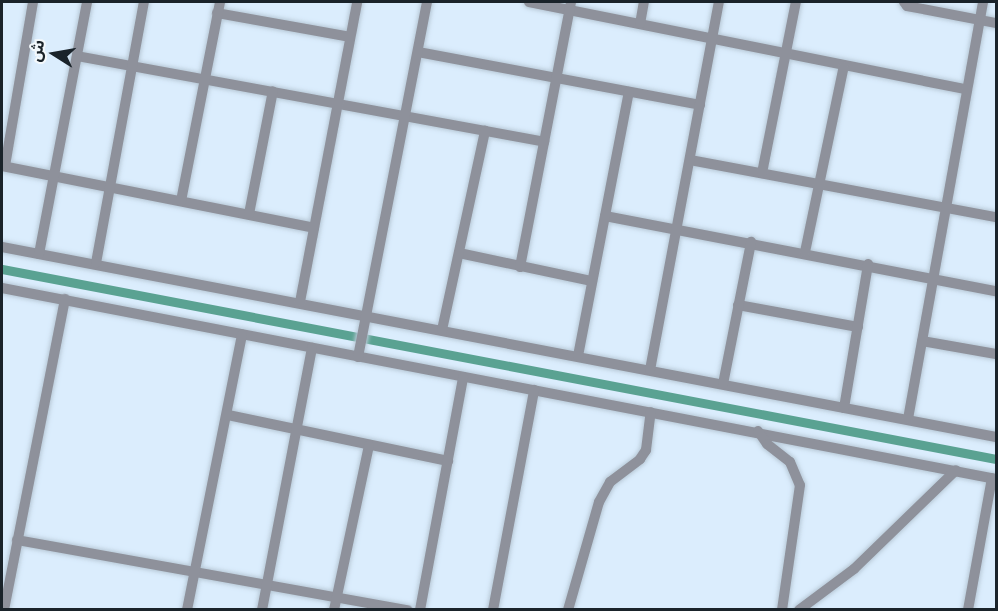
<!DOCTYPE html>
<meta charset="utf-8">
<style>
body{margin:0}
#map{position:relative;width:998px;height:611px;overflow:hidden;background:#dbedfd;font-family:Inter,"Noto Sans Arabic",sans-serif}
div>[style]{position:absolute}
.canal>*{height:9px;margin:-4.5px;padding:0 4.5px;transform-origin:4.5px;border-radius:4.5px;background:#5aa292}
.roads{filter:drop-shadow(0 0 2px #b8c9d7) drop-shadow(0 0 2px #b8c9d7)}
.minor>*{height:10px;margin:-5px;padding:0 5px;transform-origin:5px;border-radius:5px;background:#8e919b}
span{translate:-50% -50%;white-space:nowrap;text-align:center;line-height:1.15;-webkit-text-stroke:4.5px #f4f9fc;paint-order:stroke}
.frame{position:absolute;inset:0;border:3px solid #1a232a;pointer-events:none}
.north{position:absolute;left:24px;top:24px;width:60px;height:60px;-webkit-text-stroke:4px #f4f9fc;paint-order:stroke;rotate:281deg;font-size:16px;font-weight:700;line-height:24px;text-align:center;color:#1a232a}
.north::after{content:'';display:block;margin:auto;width:21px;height:27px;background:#1a232a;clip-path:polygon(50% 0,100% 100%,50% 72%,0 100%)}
</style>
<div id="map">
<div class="canal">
<div style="left:2px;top:269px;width:1012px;rotate:10.82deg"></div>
</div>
<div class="roads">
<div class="minor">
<div style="left:529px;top:2px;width:445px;rotate:11.3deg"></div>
<div style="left:904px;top:2px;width:5px;rotate:53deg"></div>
<div style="left:907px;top:6px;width:91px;rotate:10.8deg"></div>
<div style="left:217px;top:13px;width:135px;rotate:10.2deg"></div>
<div style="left:640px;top:24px;width:22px;rotate:-80deg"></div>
<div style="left:418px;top:52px;width:287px;rotate:10.6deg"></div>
<div style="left:77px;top:56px;width:475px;rotate:10.4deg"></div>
<div style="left:690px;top:160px;width:311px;rotate:10.6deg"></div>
<div style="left:2px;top:166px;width:318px;rotate:11.2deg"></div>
<div style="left:5px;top:166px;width:166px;rotate:-80.3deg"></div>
<div style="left:762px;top:173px;width:174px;rotate:-78.8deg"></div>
<div style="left:181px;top:201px;width:203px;rotate:-78.9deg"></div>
<div style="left:249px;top:214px;width:125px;rotate:-79deg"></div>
<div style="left:605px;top:216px;width:398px;rotate:10.9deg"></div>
<div style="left:2px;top:247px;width:1012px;rotate:10.82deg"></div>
<div style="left:805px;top:252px;width:190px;rotate:-78.2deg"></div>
<div style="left:459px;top:253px;width:136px;rotate:11.9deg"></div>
<div style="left:39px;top:254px;width:257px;rotate:-79.2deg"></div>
<div style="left:96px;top:263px;width:265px;rotate:-79.6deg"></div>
<div style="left:520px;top:267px;width:270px;rotate:-79.1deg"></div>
<div style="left:2px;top:288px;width:1012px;rotate:10.88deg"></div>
<div style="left:300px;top:302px;width:305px;rotate:-79.2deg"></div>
<div style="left:738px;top:305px;width:122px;rotate:10.4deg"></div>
<div style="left:442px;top:330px;width:204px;rotate:-77.8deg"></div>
<div style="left:922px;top:341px;width:75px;rotate:10deg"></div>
<div style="left:578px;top:356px;width:269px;rotate:-79.1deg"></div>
<div style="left:358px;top:357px;width:362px;rotate:-79deg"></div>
<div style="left:650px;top:370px;width:374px;rotate:-79.4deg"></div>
<div style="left:723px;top:384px;width:145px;rotate:-78.8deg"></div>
<div style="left:844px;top:408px;width:146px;rotate:-80.5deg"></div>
<div style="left:228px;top:415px;width:225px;rotate:11.8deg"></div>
<div style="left:908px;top:419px;width:424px;rotate:-79.8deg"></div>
<div style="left:758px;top:431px;width:16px;rotate:55deg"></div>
<div style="left:767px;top:444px;width:29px;rotate:38deg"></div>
<div style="left:790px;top:462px;width:25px;rotate:67deg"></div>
<div style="left:800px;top:485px;width:126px;rotate:98.2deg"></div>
<div style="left:17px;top:540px;width:397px;rotate:10.2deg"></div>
<div style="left:4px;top:610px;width:317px;rotate:-78.9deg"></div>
<div style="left:187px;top:610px;width:281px;rotate:-78.7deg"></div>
<div style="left:262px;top:610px;width:267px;rotate:-79.2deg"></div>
<div style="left:334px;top:610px;width:168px;rotate:-78deg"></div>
<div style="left:420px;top:610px;width:237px;rotate:-79.5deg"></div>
<div style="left:493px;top:610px;width:224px;rotate:-79.4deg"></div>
<div style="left:568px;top:610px;width:112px;rotate:-74deg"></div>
<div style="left:599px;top:502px;width:23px;rotate:-61deg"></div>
<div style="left:610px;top:482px;width:38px;rotate:-37deg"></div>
<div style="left:640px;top:459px;width:11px;rotate:-56deg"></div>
<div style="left:646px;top:450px;width:38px;rotate:-83deg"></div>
<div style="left:799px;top:610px;width:69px;rotate:-36.7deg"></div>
<div style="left:854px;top:569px;width:142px;rotate:-44.1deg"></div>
<div style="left:968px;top:610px;width:134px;rotate:-79.7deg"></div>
</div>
</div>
<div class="frame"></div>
<div class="north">ش</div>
</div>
